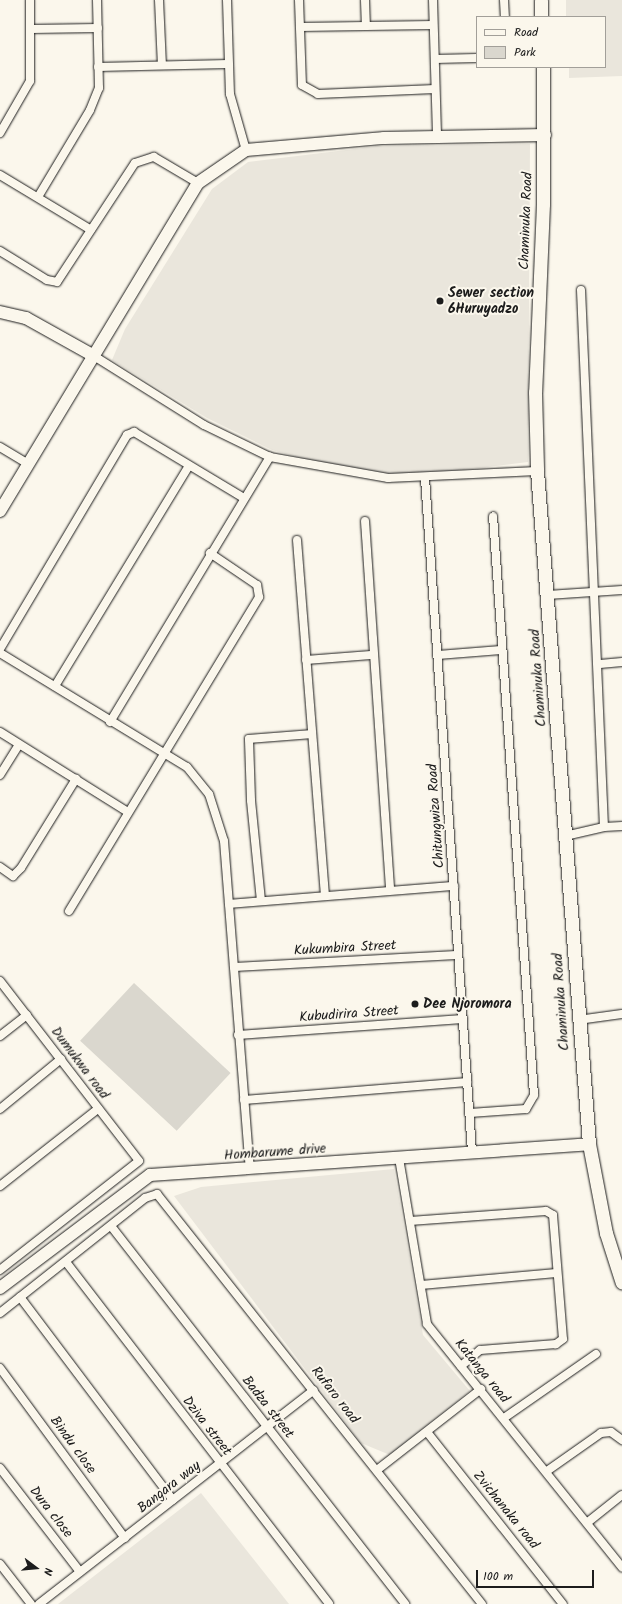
<!DOCTYPE html>
<style>
body{margin:0}
#map{position:relative;width:622px;height:1604px;overflow:hidden;background:#fbf7ec;font-family:Kalam,sans-serif}
div>[style]{position:absolute}
.built>*{inset:0;background:#eae6dc}
.green>*{inset:0;background:#dad7ce;transform-origin:0 0}
.roads{filter:drop-shadow(0 0 1px #1c1c1c) drop-shadow(0 0 1px #1c1c1c)}
.street>*{height:8px;margin:-4px;padding:0 4px;transform-origin:4px;border-radius:4px;background:#fbf7ec}
.secondary>*{height:12px;margin:-6px;padding:0 6px;transform-origin:6px;border-radius:6px;background:#fbf7ec}
.primary>*{height:13px;margin:-6.5px;padding:0 6.5px;transform-origin:6.5px;border-radius:6.5px;background:#fbf7ec}
.dots>*{width:11px;height:11px;translate:-50% -50%;box-sizing:border-box;border:2px solid #fbf7ec;border-radius:50%}
span{translate:-50% -50%;white-space:nowrap;text-align:center;line-height:1.15;-webkit-text-stroke:4px #fbf7ec;paint-order:stroke}
.street-label{font-size:14px;color:#1c1c1c}
.poi-label{font-size:14px;color:#1c1c1c;font-weight:700}
.left{translate:0 -50%;text-align:left}
.legend{position:absolute;left:476px;top:16px;width:130px;height:52px;box-sizing:border-box;background:#fbf7ec;border:1px solid #a29f99;margin:0;padding:5px 7px;list-style:none;font-size:12px;color:#1c1c1c}
.legend li{display:flex;align-items:center;gap:8px;height:20px}
.legend b{width:20px;border:1px solid #a29f99}
.north{position:absolute;left:16px;top:1548px;width:40px;height:40px;-webkit-text-stroke:3px #fbf7ec;paint-order:stroke;rotate:106deg;font-size:11px;font-weight:700;line-height:16px;text-align:center;color:#1c1c1c}
.north::after{content:'';display:block;margin:auto;width:14px;height:18px;background:#1c1c1c;clip-path:polygon(50% 0,100% 100%,50% 72%,0 100%)}
.scale{position:absolute;left:476px;top:1570px;width:118px;height:18px;box-sizing:border-box;border:2px solid #1c1c1c;border-top:0;padding-left:5px;font-size:12px;line-height:14px;white-space:nowrap;color:#1c1c1c;-webkit-text-stroke:3px #fbf7ec;paint-order:stroke}
</style>
<div id="map">
<div class="built">
<div style="clip-path:polygon(566px 0,622px 0,622px 76px,569px 78px,569px 67px,605px 67px,605px 17px,566px 17px)"></div>
<div style="clip-path:polygon(530px 144px,528px 462px,379px 480px,272px 450px,207px 418px,112px 360px,125px 329px,212px 189px,248px 162px,379px 146px)"></div>
<div style="clip-path:polygon(394px 1169px,423px 1335px,470px 1391px,390px 1455px,361px 1443px,174px 1196px,201px 1187px)"></div>
<div style="clip-path:polygon(201px 1493px,289px 1604px,58px 1604px)"></div>
</div>
<div class="green">
<div style="left:134px;top:983px;width:132px;height:79px;rotate:43deg"></div>
</div>
<div class="roads">
<div class="street">
<div style="left:159px;top:0;width:65px;rotate:87.4deg"></div>
<div style="left:227px;top:0;width:94px;rotate:88.2deg"></div>
<div style="left:230px;top:94px;width:58px;rotate:74.1deg"></div>
<div style="left:299px;top:0;width:85px;rotate:88deg"></div>
<div style="left:302px;top:85px;width:18px;rotate:29deg"></div>
<div style="left:318px;top:94px;width:117px;rotate:-2.4deg"></div>
<div style="left:365px;top:0;width:26px;rotate:88deg"></div>
<div style="left:366px;top:26px;width:67px;rotate:-0.9deg"></div>
<div style="left:433px;top:0;width:137px;rotate:88.3deg"></div>
<div style="left:504px;top:0;width:17px;rotate:87deg"></div>
<div style="left:300px;top:27px;width:66px;rotate:-0.9deg"></div>
<div style="left:31px;top:29px;width:67px;rotate:-0.9deg"></div>
<div style="left:435px;top:59px;width:42px;rotate:-1.4deg"></div>
<div style="left:98px;top:67px;width:130px;rotate:-1.3deg"></div>
<div style="left:0;top:133px;width:60px;rotate:-60deg"></div>
<div style="left:30px;top:81px;width:81px;rotate:-90deg"></div>
<div style="left:0;top:175px;width:106px;rotate:31.1deg"></div>
<div style="left:38px;top:197px;width:101px;rotate:-59.1deg"></div>
<div style="left:90px;top:110px;width:24px;rotate:-68deg"></div>
<div style="left:99px;top:88px;width:88px;rotate:-91.3deg"></div>
<div style="left:0;top:251px;width:55px;rotate:31.7deg"></div>
<div style="left:47px;top:280px;width:10px;rotate:11deg"></div>
<div style="left:57px;top:282px;width:142px;rotate:-56.8deg"></div>
<div style="left:135px;top:163px;width:20px;rotate:-18deg"></div>
<div style="left:154px;top:157px;width:51px;rotate:30.6deg"></div>
<div style="left:581px;top:290px;width:537px;rotate:87.55deg"></div>
<div style="left:604px;top:827px;width:18px;rotate:-3deg"></div>
<div style="left:94px;top:356px;width:130px;rotate:32.1deg"></div>
<div style="left:204px;top:425px;width:73px;rotate:25.9deg"></div>
<div style="left:270px;top:457px;width:120px;rotate:10.1deg"></div>
<div style="left:388px;top:478px;width:149px;rotate:-2.7deg"></div>
<div style="left:0;top:447px;width:33px;rotate:31deg"></div>
<div style="left:425px;top:478px;width:676px;rotate:86.01deg"></div>
<div style="left:365px;top:521px;width:370px;rotate:86.1deg"></div>
<div style="left:297px;top:540px;width:355px;rotate:85.5deg"></div>
<div style="left:548px;top:595px;width:74px;rotate:-3.9deg"></div>
<div style="left:0;top:649px;width:249px;rotate:-59.3deg"></div>
<div style="left:127px;top:435px;width:8px;rotate:-23deg"></div>
<div style="left:134px;top:432px;width:128px;rotate:31deg"></div>
<div style="left:0;top:653px;width:219px;rotate:31.4deg"></div>
<div style="left:187px;top:767px;width:35px;rotate:51deg"></div>
<div style="left:209px;top:794px;width:49px;rotate:72.3deg"></div>
<div style="left:224px;top:841px;width:329px;rotate:85.5deg"></div>
<div style="left:438px;top:655px;width:63px;rotate:-4.5deg"></div>
<div style="left:306px;top:660px;width:65px;rotate:-4.4deg"></div>
<div style="left:600px;top:664px;width:22px;rotate:-5deg"></div>
<div style="left:55px;top:686px;width:258px;rotate:-58.7deg"></div>
<div style="left:110px;top:722px;width:310px;rotate:-58.9deg"></div>
<div style="left:0;top:732px;width:151px;rotate:32deg"></div>
<div style="left:0;top:775px;width:36px;rotate:-58deg"></div>
<div style="left:565px;top:836px;width:40px;rotate:-13deg"></div>
<div style="left:0;top:867px;width:16px;rotate:35deg"></div>
<div style="left:13px;top:876px;width:11px;rotate:-45deg"></div>
<div style="left:21px;top:868px;width:105px;rotate:-58.3deg"></div>
<div style="left:261px;top:901px;width:101px;rotate:-95.7deg"></div>
<div style="left:251px;top:800px;width:61px;rotate:-91.9deg"></div>
<div style="left:249px;top:739px;width:63px;rotate:-4.5deg"></div>
<div style="left:229px;top:904px;width:226px;rotate:-4.6deg"></div>
<div style="left:69px;top:911px;width:367px;rotate:-58.8deg"></div>
<div style="left:259px;top:597px;width:12px;rotate:-99deg"></div>
<div style="left:257px;top:585px;width:57px;rotate:-145.8deg"></div>
<div style="left:234px;top:967px;width:223px;rotate:-3.1deg"></div>
<div style="left:0;top:981px;width:227px;rotate:52.3deg"></div>
<div style="left:139px;top:1161px;width:177px;rotate:141.9deg"></div>
<div style="left:578px;top:1020px;width:44px;rotate:-7.8deg"></div>
<div style="left:238px;top:1035px;width:225px;rotate:-4.1deg"></div>
<div style="left:0;top:1036px;width:34px;rotate:-38deg"></div>
<div style="left:244px;top:1100px;width:224px;rotate:-4.6deg"></div>
<div style="left:0;top:1109px;width:79px;rotate:-39.3deg"></div>
<div style="left:470px;top:1113px;width:56px;rotate:-4.1deg"></div>
<div style="left:526px;top:1109px;width:16px;rotate:-60deg"></div>
<div style="left:534px;top:1095px;width:580px;rotate:-94.05deg"></div>
<div style="left:399px;top:1158px;width:168px;rotate:80.4deg"></div>
<div style="left:427px;top:1324px;width:312px;rotate:51.3deg"></div>
<div style="left:0;top:1186px;width:125px;rotate:-38.2deg"></div>
<div style="left:410px;top:1221px;width:136px;rotate:-4.2deg"></div>
<div style="left:546px;top:1211px;width:8px;rotate:30deg"></div>
<div style="left:553px;top:1215px;width:124px;rotate:85.4deg"></div>
<div style="left:563px;top:1339px;width:9px;rotate:144deg"></div>
<div style="left:556px;top:1344px;width:76px;rotate:175.5deg"></div>
<div style="left:480px;top:1350px;width:25px;rotate:140deg"></div>
<div style="left:111px;top:1226px;width:479px;rotate:52.1deg"></div>
<div style="left:66px;top:1262px;width:431px;rotate:52.4deg"></div>
<div style="left:421px;top:1285px;width:136px;rotate:-5.1deg"></div>
<div style="left:20px;top:1297px;width:254px;rotate:53deg"></div>
<div style="left:0;top:1313px;width:185px;rotate:-38.4deg"></div>
<div style="left:145px;top:1198px;width:13px;rotate:-18deg"></div>
<div style="left:157px;top:1194px;width:523px;rotate:51.6deg"></div>
<div style="left:0;top:1368px;width:211px;rotate:53.7deg"></div>
<div style="left:504px;top:1418px;width:112px;rotate:-34.8deg"></div>
<div style="left:427px;top:1432px;width:219px;rotate:51.7deg"></div>
<div style="left:0;top:1468px;width:131px;rotate:52.4deg"></div>
<div style="left:377px;top:1470px;width:132px;rotate:-37.9deg"></div>
<div style="left:547px;top:1471px;width:66px;rotate:-35.1deg"></div>
<div style="left:601px;top:1433px;width:10px;rotate:-6deg"></div>
<div style="left:611px;top:1432px;width:14px;rotate:36deg"></div>
<div style="left:588px;top:1522px;width:43px;rotate:-38.5deg"></div>
<div style="left:0;top:1564px;width:51px;rotate:52.2deg"></div>
<div style="left:39px;top:1604px;width:348px;rotate:-37.9deg"></div>
</div>
<div class="secondary">
<div style="left:0;top:312px;width:27px;rotate:13deg"></div>
<div style="left:26px;top:318px;width:78px;rotate:29.2deg"></div>
<div style="left:0;top:511px;width:383px;rotate:-58.9deg"></div>
<div style="left:198px;top:183px;width:58px;rotate:-34.5deg"></div>
<div style="left:246px;top:150px;width:139px;rotate:-5deg"></div>
<div style="left:384px;top:138px;width:161px;rotate:-1.1deg"></div>
<div style="left:0;top:1288px;width:188px;rotate:-37deg"></div>
<div style="left:150px;top:1175px;width:440px;rotate:-4deg"></div>
</div>
<div class="primary">
<div style="left:541px;top:0;width:17px;rotate:90deg"></div>
<div style="left:543px;top:67px;width:137px;rotate:90deg"></div>
<div style="left:543px;top:204px;width:188px;rotate:92.4deg"></div>
<div style="left:535px;top:392px;width:79px;rotate:88.5deg"></div>
<div style="left:537px;top:471px;width:675px;rotate:85.58deg"></div>
<div style="left:589px;top:1144px;width:91px;rotate:79.2deg"></div>
<div style="left:606px;top:1233px;width:52px;rotate:72.3deg"></div>
</div>
</div>
<div class="dots">
<div style="left:440px;top:301px;background:#1c1c1c"></div>
<div style="left:415px;top:1004px;background:#1c1c1c"></div>
</div>
<div class="street-label">
<span style="left:526px;top:221px;rotate:-88deg">Chaminuka Road</span>
<span style="left:538px;top:678px;rotate:-94deg">Chaminuka Road</span>
<span style="left:436px;top:816px;rotate:-94deg">Chitungwiza Road</span>
<span style="left:345px;top:948px;rotate:-3deg">Kukumbira Street</span>
<span style="left:561px;top:1002px;rotate:-94deg">Chaminuka Road</span>
<span style="left:349px;top:1014px;rotate:-4deg">Kubudirira Street</span>
<span style="left:80px;top:1063px;rotate:53deg">Dumukwa road</span>
<span style="left:275px;top:1152px;rotate:-4deg">Hombarume drive</span>
<span style="left:482px;top:1371px;rotate:51deg">Katanga road</span>
<span style="left:335px;top:1395px;rotate:52deg">Rufaro road</span>
<span style="left:268px;top:1407px;rotate:52deg">Badza street</span>
<span style="left:207px;top:1426px;rotate:52deg">Dziva street</span>
<span style="left:73px;top:1445px;rotate:54deg">Bindu close</span>
<span style="left:169px;top:1487px;rotate:-38deg">Bangara way</span>
<span style="left:506px;top:1510px;rotate:51deg">Zvichanaka road</span>
<span style="left:51px;top:1512px;rotate:52deg">Dura close</span>
</div>
<div class="poi-label">
<span class="left" style="left:448px;top:301px">Sewer section<br>6Huruyadzo</span>
<span class="left" style="left:423px;top:1004px">Dee Njoromora</span>
</div>
<ul class="legend">
<li><b style="height:5px;background:#fbf7ec"></b>Road</li>
<li><b style="height:11px;background:#dad7ce"></b>Park</li>
</ul>
<div class="north">N</div>
<div class="scale">100 m</div>
</div>
